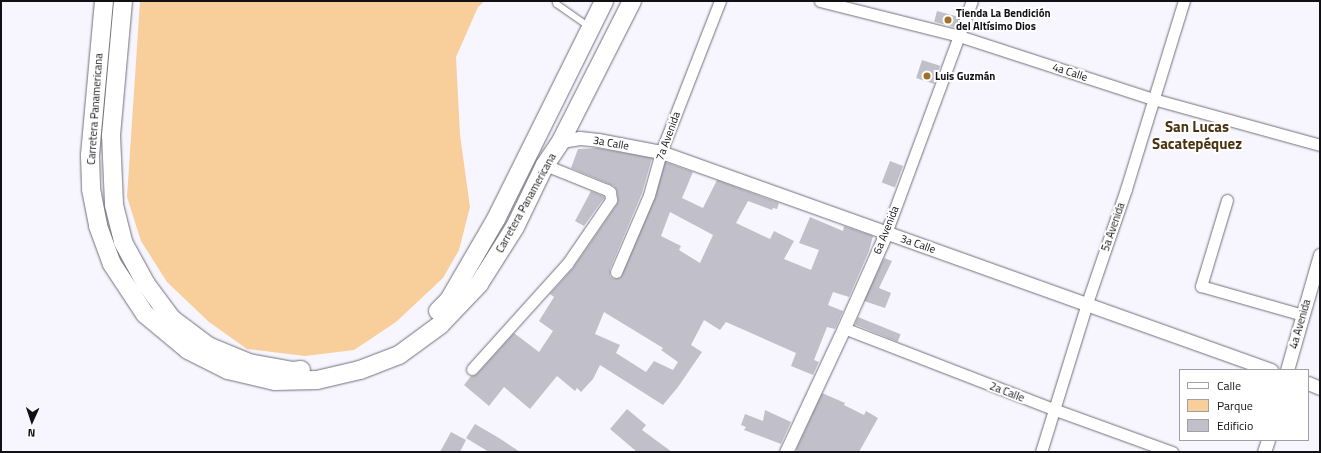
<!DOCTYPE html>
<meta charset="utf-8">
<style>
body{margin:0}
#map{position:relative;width:1321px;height:453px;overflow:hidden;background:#f7f6ff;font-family:"Titillium Web",sans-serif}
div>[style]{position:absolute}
.green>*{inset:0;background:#f8ce9a}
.building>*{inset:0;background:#c1c0ca;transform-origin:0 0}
.roads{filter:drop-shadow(0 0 1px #716f79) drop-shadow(0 0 1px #716f79)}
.service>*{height:5.5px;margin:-2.75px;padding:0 2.75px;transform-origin:2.75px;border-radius:2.75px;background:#fff}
.minor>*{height:11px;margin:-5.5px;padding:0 5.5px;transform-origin:5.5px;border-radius:5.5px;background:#fff}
.tertiary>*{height:13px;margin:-6.5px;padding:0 6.5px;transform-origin:6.5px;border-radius:6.5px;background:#fff}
.trunk>*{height:18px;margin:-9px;padding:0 9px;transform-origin:9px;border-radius:9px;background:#fff}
.dots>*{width:11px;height:11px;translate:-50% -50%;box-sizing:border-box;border:2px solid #fff;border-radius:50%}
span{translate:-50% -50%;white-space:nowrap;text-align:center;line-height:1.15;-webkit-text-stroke:4px #fff;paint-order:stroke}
.poi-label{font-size:11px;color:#111014;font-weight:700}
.left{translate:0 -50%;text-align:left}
.street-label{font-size:11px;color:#111014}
.district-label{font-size:15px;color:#4b3210;font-weight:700}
.frame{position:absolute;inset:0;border:2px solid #111014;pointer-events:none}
.legend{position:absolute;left:1179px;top:369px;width:130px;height:72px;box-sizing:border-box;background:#fff;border:1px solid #a09fa1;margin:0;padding:5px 7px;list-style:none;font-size:12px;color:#111014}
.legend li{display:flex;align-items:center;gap:8px;height:20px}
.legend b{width:20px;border:1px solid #a09fa1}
.north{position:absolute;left:12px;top:401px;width:40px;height:40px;-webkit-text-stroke:3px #fff;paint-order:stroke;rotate:183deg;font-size:11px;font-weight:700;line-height:16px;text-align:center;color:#111014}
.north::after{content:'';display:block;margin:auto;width:14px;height:18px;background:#111014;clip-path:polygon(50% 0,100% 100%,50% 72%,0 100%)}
</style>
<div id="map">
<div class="green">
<div style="clip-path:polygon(140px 1px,485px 1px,478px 7px,456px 57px,460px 135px,470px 207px,459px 250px,443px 278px,396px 322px,354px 350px,305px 356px,247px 349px,209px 322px,167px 282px,141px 241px,127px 197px)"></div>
</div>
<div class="building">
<div style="left:937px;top:11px;width:23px;height:11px;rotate:15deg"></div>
<div style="left:922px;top:60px;width:19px;height:19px;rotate:18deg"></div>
<div style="clip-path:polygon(evenodd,597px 148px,652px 158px,642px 193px,610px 269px,610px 276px,614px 279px,620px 278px,622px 275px,655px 198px,665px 162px,693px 172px,682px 198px,703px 208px,717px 180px,779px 203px,777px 209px,773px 208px,772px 210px,748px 201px,736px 223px,770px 239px,774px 231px,794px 241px,784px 259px,811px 270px,819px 250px,799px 243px,810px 217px,843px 231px,844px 226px,873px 236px,869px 251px,849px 297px,833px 292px,828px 305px,843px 311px,835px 329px,827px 327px,814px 360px,819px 362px,813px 375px,791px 366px,796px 353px,726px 322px,720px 330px,704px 320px,691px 345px,702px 352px,678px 387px,663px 405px,600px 365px,593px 379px,581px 392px,577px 388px,575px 391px,557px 376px,530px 409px,504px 387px,489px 406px,464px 385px,471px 376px,477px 374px,514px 333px,539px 352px,553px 331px,539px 321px,554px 297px,550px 294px,573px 268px,617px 204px,618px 200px,617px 191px,614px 186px,571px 168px,578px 149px,597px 148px,670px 212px,713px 235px,700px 263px,679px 250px,681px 246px,661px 236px,670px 212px,597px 148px,604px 312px,663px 348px,661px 350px,678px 362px,673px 370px,654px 361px,646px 372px,616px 353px,620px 345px,595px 334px,604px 312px)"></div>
<div style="left:890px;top:161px;width:14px;height:23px;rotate:21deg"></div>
<div style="clip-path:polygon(591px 191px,603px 196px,604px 198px,584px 226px,575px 221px)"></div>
<div style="clip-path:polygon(884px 258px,892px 261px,879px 288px,891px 293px,885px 308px,864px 301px)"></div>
<div style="left:858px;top:317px;width:46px;height:8px;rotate:22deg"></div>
<div style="clip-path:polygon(822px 393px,845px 403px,844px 405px,864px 415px,866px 411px,878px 418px,859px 452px,800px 452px,796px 450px)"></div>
<div style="clip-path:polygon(627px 409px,646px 425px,642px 430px,672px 452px,637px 452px,610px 429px)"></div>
<div style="clip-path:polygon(765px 410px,791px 422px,781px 444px,744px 430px,746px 427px,741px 425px,745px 414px,763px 421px)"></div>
<div style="clip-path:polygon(475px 424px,499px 438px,520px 452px,489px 452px,466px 438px)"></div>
<div style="clip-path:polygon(451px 432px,466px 440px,460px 452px,440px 452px)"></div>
</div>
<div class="roads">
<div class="service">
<div style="left:556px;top:1px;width:3px;rotate:72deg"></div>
<div style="left:557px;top:4px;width:39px;rotate:35deg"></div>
</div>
<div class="minor">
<div style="left:820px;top:1px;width:143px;rotate:14.1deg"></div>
<div style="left:959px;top:36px;width:204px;rotate:18deg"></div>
<div style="left:1153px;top:99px;width:173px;rotate:15.4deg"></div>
<div style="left:1227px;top:200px;width:90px;rotate:106.8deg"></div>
<div style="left:1201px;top:286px;width:106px;rotate:15.9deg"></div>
<div style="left:886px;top:233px;width:247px;rotate:-69.7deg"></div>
<div style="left:616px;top:272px;width:84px;rotate:-66.8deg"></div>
<div style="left:649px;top:195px;width:45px;rotate:-74.4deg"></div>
<div style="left:661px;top:152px;width:162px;rotate:-68.7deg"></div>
<div style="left:844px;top:328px;width:224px;rotate:21.2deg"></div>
<div style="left:1053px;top:409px;width:127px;rotate:19.9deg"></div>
<div style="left:472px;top:369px;width:142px;rotate:-47.9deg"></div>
<div style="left:567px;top:264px;width:78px;rotate:-55.5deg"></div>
<div style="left:611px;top:200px;width:8px;rotate:-97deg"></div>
<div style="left:610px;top:192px;width:4px;rotate:-146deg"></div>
<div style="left:607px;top:190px;width:67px;rotate:-158deg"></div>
<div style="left:1041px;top:452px;width:156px;rotate:-72.8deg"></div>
<div style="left:1087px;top:303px;width:120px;rotate:-71.1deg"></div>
<div style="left:1126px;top:189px;width:197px;rotate:-72.9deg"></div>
</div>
<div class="tertiary">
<div style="left:561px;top:141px;width:19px;rotate:-9deg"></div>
<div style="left:580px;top:138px;width:18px;rotate:6deg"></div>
<div style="left:598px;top:140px;width:64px;rotate:10.8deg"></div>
<div style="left:661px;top:152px;width:648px;rotate:19.67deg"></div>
<div style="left:1287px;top:370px;width:120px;rotate:-74deg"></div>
<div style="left:1308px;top:383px;width:13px;rotate:23deg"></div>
<div style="left:786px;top:452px;width:137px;rotate:-64.9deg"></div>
<div style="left:844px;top:328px;width:104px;rotate:-66.1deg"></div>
<div style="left:1264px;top:452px;width:13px;rotate:-72deg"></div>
</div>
<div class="trunk">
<div style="left:104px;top:1px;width:156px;rotate:95.2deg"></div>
<div style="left:90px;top:156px;width:33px;rotate:88deg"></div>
<div style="left:91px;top:189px;width:38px;rotate:79deg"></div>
<div style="left:98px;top:226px;width:40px;rotate:69.8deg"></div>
<div style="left:112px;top:264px;width:60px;rotate:56.6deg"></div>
<div style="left:145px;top:314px;width:56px;rotate:39.9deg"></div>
<div style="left:188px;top:350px;width:45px;rotate:26.6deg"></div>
<div style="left:228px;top:370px;width:48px;rotate:13.2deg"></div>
<div style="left:275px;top:381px;width:42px;rotate:-1.4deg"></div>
<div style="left:317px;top:380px;width:44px;rotate:-13.1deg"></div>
<div style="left:360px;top:370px;width:42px;rotate:-21deg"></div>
<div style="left:399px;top:355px;width:51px;rotate:-36.2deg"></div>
<div style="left:440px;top:325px;width:57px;rotate:-46.4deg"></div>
<div style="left:479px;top:284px;width:67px;rotate:-57.7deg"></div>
<div style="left:515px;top:227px;width:69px;rotate:-64.2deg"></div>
<div style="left:545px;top:165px;width:29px;rotate:-56deg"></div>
<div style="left:561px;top:141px;width:157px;rotate:-63.1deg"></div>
<div style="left:123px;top:1px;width:135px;rotate:95.1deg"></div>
<div style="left:111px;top:135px;width:70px;rotate:87.5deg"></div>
<div style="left:114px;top:205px;width:38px;rotate:76deg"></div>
<div style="left:123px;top:242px;width:48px;rotate:61.3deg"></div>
<div style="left:146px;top:284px;width:44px;rotate:53.4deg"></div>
<div style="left:172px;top:319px;width:45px;rotate:36.9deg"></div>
<div style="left:208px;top:346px;width:44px;rotate:22.5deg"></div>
<div style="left:249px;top:363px;width:45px;rotate:10.3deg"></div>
<div style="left:293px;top:371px;width:8px;rotate:-7deg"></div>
<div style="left:438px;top:311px;width:16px;rotate:-45deg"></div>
<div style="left:449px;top:300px;width:94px;rotate:-59.9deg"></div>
<div style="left:496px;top:219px;width:243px;rotate:-63.6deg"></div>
</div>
</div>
<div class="dots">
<div style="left:948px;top:20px;background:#a26f26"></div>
<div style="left:927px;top:76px;background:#a26f26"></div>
</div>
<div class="poi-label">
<span class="left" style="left:956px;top:20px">Tienda La Bendición<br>del Altísimo Dios</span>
<span class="left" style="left:935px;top:76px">Luis Guzmán</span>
</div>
<div class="street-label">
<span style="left:1070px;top:72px;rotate:18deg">4a Calle</span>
<span style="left:95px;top:109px;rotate:-86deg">Carretera Panamericana</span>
<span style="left:668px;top:136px;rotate:-70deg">7a Avenida</span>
<span style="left:611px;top:143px;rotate:10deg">3a Calle</span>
<span style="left:526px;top:203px;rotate:-61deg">Carretera Panamericana</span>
<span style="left:1113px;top:227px;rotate:-71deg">5a Avenida</span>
<span style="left:886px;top:230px;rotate:-68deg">6a Avenida</span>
<span style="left:918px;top:244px;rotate:19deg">3a Calle</span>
<span style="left:1300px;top:324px;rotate:-74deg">4a Avenida</span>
<span style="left:1007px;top:392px;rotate:21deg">2a Calle</span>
</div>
<div class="district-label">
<span style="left:1197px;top:135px">San Lucas<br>Sacatepéquez</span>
</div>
<div class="frame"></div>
<ul class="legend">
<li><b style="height:5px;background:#fff"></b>Calle</li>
<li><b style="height:11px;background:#f8ce9a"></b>Parque</li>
<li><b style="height:11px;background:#c1c0ca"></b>Edificio</li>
</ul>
<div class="north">N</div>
</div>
